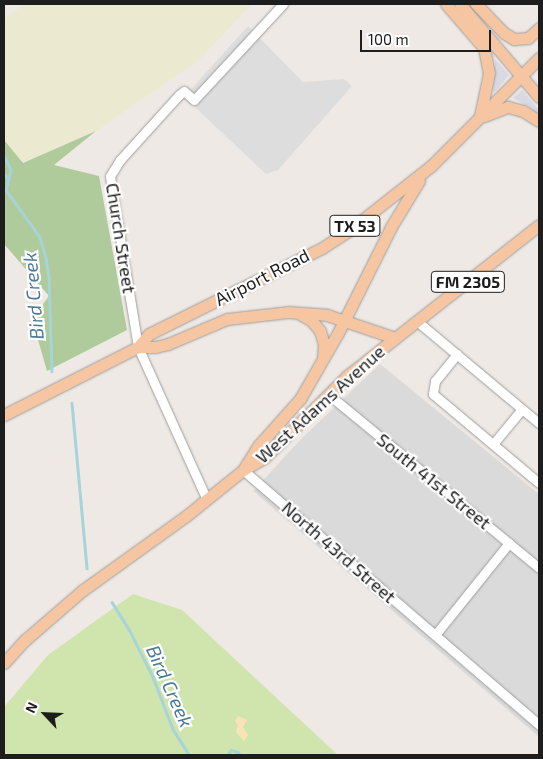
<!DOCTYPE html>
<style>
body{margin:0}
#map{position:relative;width:543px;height:759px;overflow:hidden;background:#eee9e4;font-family:"Exo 2",sans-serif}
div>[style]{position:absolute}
.residential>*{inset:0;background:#dbdada}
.farmland>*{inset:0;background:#ebead0}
.grass>*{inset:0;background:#cfe5ad}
.forest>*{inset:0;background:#afca9b}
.sand>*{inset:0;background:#fae3b6}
.parking>*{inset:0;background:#ddd}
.plaza>*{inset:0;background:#d8d9e3}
.stream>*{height:2.5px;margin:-1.25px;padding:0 1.25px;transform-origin:1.25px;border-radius:1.25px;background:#a7d4d8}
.roads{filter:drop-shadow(0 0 1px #9e9e9e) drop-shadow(0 0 1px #9e9e9e)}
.minor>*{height:9px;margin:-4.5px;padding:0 4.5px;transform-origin:4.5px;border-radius:4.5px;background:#fff}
.major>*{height:11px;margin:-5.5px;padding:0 5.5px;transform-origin:5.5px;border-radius:5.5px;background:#f5c6a1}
span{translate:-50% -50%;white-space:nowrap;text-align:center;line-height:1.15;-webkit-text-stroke:4.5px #fff;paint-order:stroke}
.shield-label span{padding:1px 4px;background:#fff;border:1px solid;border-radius:4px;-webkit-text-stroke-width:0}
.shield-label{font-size:16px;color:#1d1d1d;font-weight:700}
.street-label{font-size:18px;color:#1d1d1d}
.water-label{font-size:19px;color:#4a7a97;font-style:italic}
.frame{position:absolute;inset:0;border:5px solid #1d1d1d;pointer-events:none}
.north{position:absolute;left:20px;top:689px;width:50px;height:50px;-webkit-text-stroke:4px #fff;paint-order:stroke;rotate:295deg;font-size:14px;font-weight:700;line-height:20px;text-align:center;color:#1d1d1d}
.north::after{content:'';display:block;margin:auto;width:18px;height:22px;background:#1d1d1d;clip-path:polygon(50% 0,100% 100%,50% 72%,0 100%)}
.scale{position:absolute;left:360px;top:30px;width:131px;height:22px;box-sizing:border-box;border:2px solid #1d1d1d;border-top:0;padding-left:6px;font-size:15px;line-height:18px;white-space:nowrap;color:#1d1d1d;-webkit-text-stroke:4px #fff;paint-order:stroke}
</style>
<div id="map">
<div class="residential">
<div style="clip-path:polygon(380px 364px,539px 494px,539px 737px,253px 491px,302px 438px)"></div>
</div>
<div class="farmland">
<div style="clip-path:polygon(25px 4px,252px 4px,198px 61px,96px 131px,22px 163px,4px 140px,4px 19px)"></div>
</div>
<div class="grass">
<div style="clip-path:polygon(133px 594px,182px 610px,338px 755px,4px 755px,4px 707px,48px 655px)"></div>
</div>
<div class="forest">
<div style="clip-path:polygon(96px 131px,54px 165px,99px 176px,127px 330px,47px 371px,32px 319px,49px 296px,4px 244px,4px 140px,23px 163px)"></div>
</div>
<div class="sand">
<div style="clip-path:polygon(238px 716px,247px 720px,243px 727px,248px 735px,244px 741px,236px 732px,238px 725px,235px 721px)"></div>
</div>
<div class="parking">
<div style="clip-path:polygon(248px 26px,303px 82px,344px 79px,352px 86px,278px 170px,266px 174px,184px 97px)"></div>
</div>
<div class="plaza">
<div style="clip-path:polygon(495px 59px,509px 75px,495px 92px,493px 91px)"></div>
<div style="clip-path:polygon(522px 90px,539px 110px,539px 117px,531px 108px,513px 98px)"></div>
</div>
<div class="stream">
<div style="left:4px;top:155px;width:17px;rotate:65deg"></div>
<div style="left:11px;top:170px;width:9px;rotate:103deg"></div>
<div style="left:4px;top:174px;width:7px;rotate:45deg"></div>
<div style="left:9px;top:179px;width:11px;rotate:105deg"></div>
<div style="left:6px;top:190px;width:58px;rotate:54.1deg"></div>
<div style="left:40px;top:237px;width:22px;rotate:74deg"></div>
<div style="left:46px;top:258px;width:20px;rotate:81deg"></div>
<div style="left:49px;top:278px;width:93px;rotate:88.2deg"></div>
<div style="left:72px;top:403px;width:166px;rotate:84.8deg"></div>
<div style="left:112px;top:602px;width:32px;rotate:58deg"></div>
<div style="left:129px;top:629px;width:54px;rotate:63.4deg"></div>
<div style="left:153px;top:677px;width:56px;rotate:69deg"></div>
<div style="left:173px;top:729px;width:31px;rotate:58deg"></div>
<div style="left:227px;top:755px;width:6px;rotate:-51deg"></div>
<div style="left:231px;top:750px;width:7px;rotate:16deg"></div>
<div style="left:238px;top:752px;width:4px;rotate:56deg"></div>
</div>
<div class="roads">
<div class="minor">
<div style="left:418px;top:322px;width:158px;rotate:39.9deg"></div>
<div style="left:457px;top:354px;width:35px;rotate:129deg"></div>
<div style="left:435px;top:381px;width:13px;rotate:99deg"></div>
<div style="left:433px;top:394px;width:138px;rotate:40deg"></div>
<div style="left:328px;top:394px;width:273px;rotate:39.5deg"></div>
<div style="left:493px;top:444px;width:45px;rotate:-50.4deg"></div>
<div style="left:243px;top:470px;width:391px;rotate:40.7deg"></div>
<div style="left:207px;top:500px;width:168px;rotate:-114.3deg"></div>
<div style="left:138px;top:347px;width:173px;rotate:-99.3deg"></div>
<div style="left:110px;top:176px;width:19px;rotate:-58deg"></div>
<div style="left:120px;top:160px;width:88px;rotate:-47.8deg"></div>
<div style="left:179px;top:95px;width:6px;rotate:-39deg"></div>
<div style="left:184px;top:91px;width:13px;rotate:42deg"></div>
<div style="left:194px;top:100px;width:131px;rotate:-47.2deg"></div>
<div style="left:435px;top:635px;width:118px;rotate:-51.2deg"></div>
</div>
<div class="major">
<div style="left:446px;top:4px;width:58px;rotate:49.2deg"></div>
<div style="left:484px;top:48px;width:25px;rotate:79deg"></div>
<div style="left:489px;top:73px;width:44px;rotate:101.8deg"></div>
<div style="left:460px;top:4px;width:122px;rotate:49.7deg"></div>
<div style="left:476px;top:4px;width:40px;rotate:46deg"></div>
<div style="left:504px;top:33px;width:12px;rotate:31deg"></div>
<div style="left:514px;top:39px;width:14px;rotate:-4deg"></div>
<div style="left:528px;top:38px;width:15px;rotate:-42deg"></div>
<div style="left:484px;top:116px;width:26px;rotate:-21deg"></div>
<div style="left:508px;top:107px;width:16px;rotate:15deg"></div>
<div style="left:523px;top:111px;width:19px;rotate:32deg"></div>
<div style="left:300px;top:314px;width:14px;rotate:30deg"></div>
<div style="left:312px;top:321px;width:13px;rotate:51deg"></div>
<div style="left:320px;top:331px;width:14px;rotate:73deg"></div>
<div style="left:324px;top:344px;width:14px;rotate:94deg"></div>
<div style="left:138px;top:347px;width:17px"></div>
<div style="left:155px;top:347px;width:13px;rotate:-13deg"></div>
<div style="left:168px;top:344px;width:64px;rotate:-23deg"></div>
<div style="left:227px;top:319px;width:61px;rotate:-6.5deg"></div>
<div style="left:288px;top:312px;width:39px;rotate:4deg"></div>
<div style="left:327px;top:315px;width:72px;rotate:18.7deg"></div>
<div style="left:4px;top:415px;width:150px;rotate:-26.9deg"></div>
<div style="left:138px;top:347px;width:17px;rotate:-50deg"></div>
<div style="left:149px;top:334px;width:193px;rotate:-26.4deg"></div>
<div style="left:322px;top:248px;width:30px;rotate:-33deg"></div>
<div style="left:347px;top:232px;width:107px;rotate:-38.2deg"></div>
<div style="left:431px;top:166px;width:153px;rotate:-45deg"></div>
<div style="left:245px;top:467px;width:26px;rotate:-58deg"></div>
<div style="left:259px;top:445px;width:62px;rotate:-48.3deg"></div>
<div style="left:300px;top:399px;width:76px;rotate:-60.1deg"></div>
<div style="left:338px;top:333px;width:119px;rotate:-63.4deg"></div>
<div style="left:391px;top:227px;width:54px;rotate:-58.7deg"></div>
<div style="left:4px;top:663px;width:31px;rotate:-48deg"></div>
<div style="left:25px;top:640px;width:77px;rotate:-40.8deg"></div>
<div style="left:83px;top:590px;width:127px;rotate:-35.7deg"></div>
<div style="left:186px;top:516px;width:73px;rotate:-38.9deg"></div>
<div style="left:243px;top:470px;width:24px;rotate:-30deg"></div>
<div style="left:264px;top:458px;width:117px;rotate:-44.7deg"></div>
<div style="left:347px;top:376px;width:244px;rotate:-38.2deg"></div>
</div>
</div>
<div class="shield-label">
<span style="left:355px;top:226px">TX 53</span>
<span style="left:468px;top:282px">FM 2305</span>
</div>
<div class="street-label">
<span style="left:121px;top:238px;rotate:81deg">Church Street</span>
<span style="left:262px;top:277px;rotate:-27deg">Airport Road</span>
<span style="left:320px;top:404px;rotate:-42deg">West Adams Avenue</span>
<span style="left:434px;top:481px;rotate:39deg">South 41st Street</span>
<span style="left:339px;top:552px;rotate:41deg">North 43rd Street</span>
</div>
<div class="water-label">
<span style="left:33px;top:296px;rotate:-95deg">Bird Creek</span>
<span style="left:170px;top:686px;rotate:66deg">Bird Creek</span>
</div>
<div class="frame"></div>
<div class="north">N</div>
<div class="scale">100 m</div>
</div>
